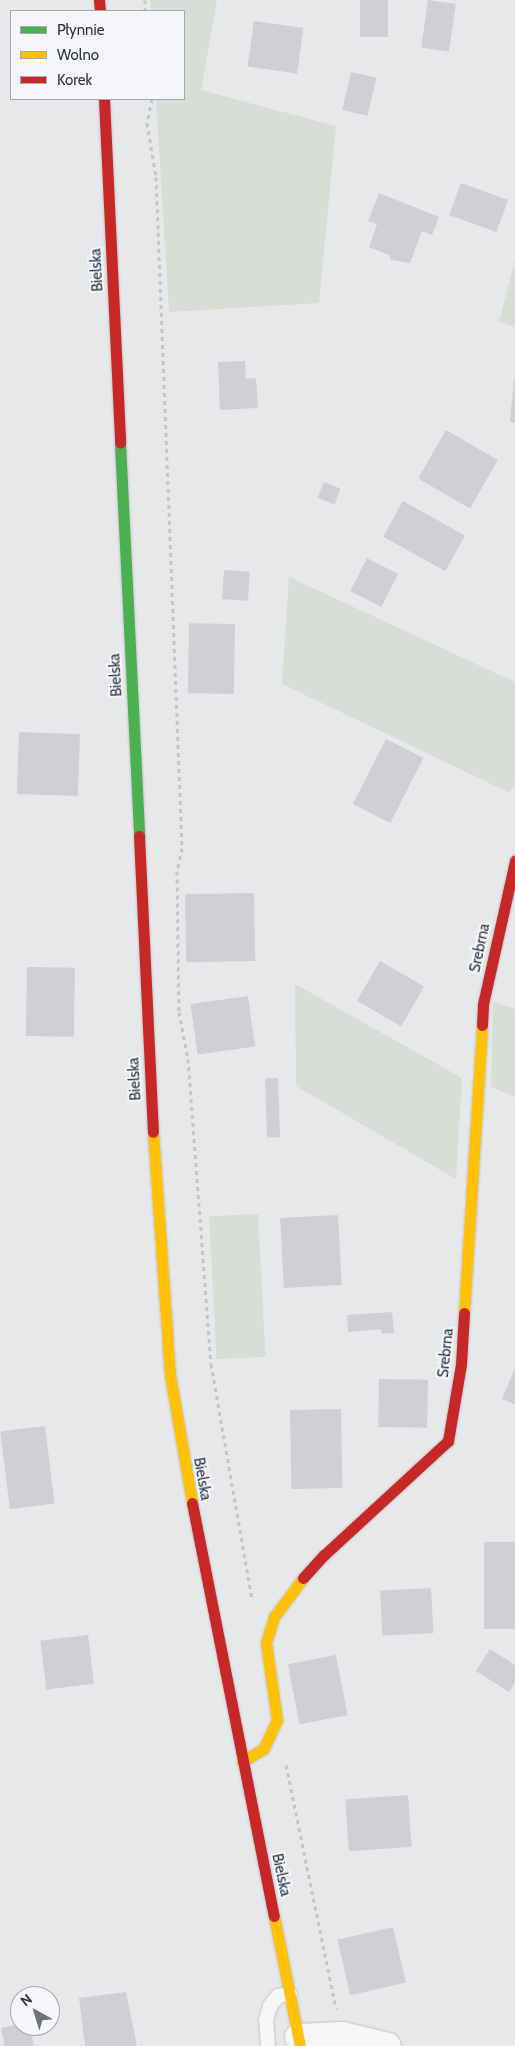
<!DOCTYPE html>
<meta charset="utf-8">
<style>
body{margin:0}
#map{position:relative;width:515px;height:2046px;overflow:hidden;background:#e6e8ea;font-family:Cabin,sans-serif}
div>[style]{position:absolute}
.green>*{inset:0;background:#d6ded6;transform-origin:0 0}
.building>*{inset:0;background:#ced0d3;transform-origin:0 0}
.path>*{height:3px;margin-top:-1.5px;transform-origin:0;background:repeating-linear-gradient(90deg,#c5c6ca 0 4px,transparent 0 8px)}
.roads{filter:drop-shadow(0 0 1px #c4c6c8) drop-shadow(0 0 1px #c4c6c8)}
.lane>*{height:14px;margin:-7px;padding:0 7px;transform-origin:7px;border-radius:7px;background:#f5f6f7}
.street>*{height:26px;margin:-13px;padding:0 13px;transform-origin:13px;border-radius:13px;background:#f5f6f7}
.fast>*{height:11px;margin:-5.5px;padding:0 5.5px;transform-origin:5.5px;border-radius:5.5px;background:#4caf50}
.slow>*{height:11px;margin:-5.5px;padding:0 5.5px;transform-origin:5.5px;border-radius:5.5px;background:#ffc107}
.jam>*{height:11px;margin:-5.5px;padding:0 5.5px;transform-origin:5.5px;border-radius:5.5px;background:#c62828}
span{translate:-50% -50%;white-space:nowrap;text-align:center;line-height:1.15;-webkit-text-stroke:4px #f4f6f9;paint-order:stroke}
.street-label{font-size:15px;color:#2b3445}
.legend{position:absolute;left:10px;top:10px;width:175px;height:90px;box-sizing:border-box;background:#f4f6f9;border:1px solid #a4a8b1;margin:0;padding:6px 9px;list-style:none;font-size:15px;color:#2b3445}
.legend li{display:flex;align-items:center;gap:10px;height:25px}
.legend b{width:25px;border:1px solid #a4a8b1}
.north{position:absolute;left:10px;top:1986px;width:50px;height:50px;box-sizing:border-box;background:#f4f6f9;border:1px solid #a4a8b1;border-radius:50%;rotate:321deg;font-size:14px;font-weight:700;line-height:20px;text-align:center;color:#2b3445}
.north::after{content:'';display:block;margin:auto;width:18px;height:22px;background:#6c737f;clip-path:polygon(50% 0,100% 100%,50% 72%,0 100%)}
</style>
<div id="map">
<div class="green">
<div style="clip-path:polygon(150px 0,217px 0,201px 90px,336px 126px,319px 303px,169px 312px,156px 99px,184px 99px,184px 11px,151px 11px)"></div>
<div style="clip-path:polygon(515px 260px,515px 327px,499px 322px)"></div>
<div style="clip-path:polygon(289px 577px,515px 682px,515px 783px,510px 793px,282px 684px)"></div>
<div style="clip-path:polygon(295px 984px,462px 1078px,456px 1179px,296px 1086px)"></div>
<div style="clip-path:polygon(493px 1001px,515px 1009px,515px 1097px,491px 1087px)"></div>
<div style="left:258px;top:1214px;width:143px;height:49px;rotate:87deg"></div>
</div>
<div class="building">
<div style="left:360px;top:0;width:28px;height:37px"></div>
<div style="left:428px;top:0;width:28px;height:48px;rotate:8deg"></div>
<div style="left:254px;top:21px;width:50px;height:46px;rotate:8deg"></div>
<div style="left:351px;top:72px;width:26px;height:39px;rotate:13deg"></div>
<div style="left:461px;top:183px;width:50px;height:34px;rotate:20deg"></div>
<div style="clip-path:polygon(379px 193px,439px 217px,432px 235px,422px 231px,410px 263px,391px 260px,389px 255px,369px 247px,377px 224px,368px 221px)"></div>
<div style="clip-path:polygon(245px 361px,246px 379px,256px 378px,258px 408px,220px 410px,218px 362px)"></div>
<div style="clip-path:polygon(514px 378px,515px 378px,515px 423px,510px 422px)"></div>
<div style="left:446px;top:430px;width:60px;height:56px;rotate:30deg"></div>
<div style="left:324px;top:482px;width:18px;height:17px;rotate:22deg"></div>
<div style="left:403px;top:501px;width:71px;height:41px;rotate:29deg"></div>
<div style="left:367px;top:558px;width:35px;height:37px;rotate:27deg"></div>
<div style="left:224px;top:570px;width:26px;height:29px;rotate:4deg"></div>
<div style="left:235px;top:624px;width:70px;height:46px;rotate:91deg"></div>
<div style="left:19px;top:732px;width:61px;height:62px;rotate:2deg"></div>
<div style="left:386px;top:739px;width:42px;height:73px;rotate:27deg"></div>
<div style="left:254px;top:893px;width:68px;height:69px;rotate:89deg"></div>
<div style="left:380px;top:961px;width:51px;height:46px;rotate:30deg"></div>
<div style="left:27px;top:967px;width:48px;height:69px;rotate:1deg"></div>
<div style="left:248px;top:996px;width:51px;height:58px;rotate:82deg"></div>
<div style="left:278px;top:1078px;width:59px;height:13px;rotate:88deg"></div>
<div style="left:338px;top:1215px;width:70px;height:58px;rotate:87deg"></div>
<div style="clip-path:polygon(392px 1312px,394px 1333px,382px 1334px,381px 1329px,348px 1332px,347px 1315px)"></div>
<div style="clip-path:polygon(515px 1368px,515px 1404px,502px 1399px)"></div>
<div style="left:379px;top:1379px;width:49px;height:48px;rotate:1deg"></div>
<div style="left:341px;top:1409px;width:79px;height:51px;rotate:89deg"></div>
<div style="left:45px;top:1426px;width:78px;height:45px;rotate:83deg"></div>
<div style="left:515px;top:1542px;width:87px;height:31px;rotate:90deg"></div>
<div style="left:431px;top:1588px;width:45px;height:51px;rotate:87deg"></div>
<div style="left:88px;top:1635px;width:49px;height:48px;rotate:83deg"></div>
<div style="clip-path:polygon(490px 1649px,515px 1665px,515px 1682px,509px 1692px,476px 1671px)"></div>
<div style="left:336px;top:1655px;width:61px;height:49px;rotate:79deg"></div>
<div style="left:408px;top:1795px;width:52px;height:63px;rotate:86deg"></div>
<div style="left:393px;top:1927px;width:57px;height:57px;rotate:77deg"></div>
<div style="clip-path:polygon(126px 1992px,137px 2046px,85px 2046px,79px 1998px)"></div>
<div style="clip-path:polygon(20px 2024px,30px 2026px,34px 2046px,5px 2046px,1px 2028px)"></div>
</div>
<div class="path">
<div style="left:145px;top:0;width:11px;rotate:90deg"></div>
<div style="left:152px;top:99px;width:25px;rotate:102deg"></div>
<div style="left:147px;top:123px;width:55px;rotate:80.5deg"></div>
<div style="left:156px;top:177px;width:672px;rotate:87.78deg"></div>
<div style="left:182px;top:848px;width:24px;rotate:102deg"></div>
<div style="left:177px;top:871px;width:141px;rotate:89.2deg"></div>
<div style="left:179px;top:1012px;width:48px;rotate:79.2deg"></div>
<div style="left:188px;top:1059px;width:306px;rotate:85.7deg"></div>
<div style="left:211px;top:1364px;width:239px;rotate:80.1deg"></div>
<div style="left:286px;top:1765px;width:249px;rotate:78.4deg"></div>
</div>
<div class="roads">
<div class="lane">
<div style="left:268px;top:2046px;width:26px;rotate:-94deg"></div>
<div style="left:266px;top:2020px;width:15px;rotate:-74deg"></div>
<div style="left:270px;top:2006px;width:13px;rotate:-51deg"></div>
<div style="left:278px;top:1996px;width:12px;rotate:-9deg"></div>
</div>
<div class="street">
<div style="left:298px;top:2037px;width:44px;rotate:-2.6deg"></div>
<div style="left:342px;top:2035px;width:47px;rotate:13.4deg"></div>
</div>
<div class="fast">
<div style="left:120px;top:443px;width:393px;rotate:87.2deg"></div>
</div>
<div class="slow">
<div style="left:153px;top:1132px;width:244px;rotate:86deg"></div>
<div style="left:170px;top:1375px;width:130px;rotate:80.2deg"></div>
<div style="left:464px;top:1313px;width:289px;rotate:-86.4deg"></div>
<div style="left:242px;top:1762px;width:26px;rotate:-32deg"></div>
<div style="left:264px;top:1748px;width:31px;rotate:-65deg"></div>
<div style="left:277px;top:1720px;width:78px;rotate:-98.1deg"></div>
<div style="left:266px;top:1643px;width:27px;rotate:-73deg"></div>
<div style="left:274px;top:1617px;width:49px;rotate:-53.4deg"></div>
<div style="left:274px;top:1916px;width:133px;rotate:78.7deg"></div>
</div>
<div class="jam">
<div style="left:99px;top:0;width:11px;rotate:85deg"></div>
<div style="left:104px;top:99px;width:344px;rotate:87.3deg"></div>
<div style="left:139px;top:836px;width:296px;rotate:87.3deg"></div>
<div style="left:482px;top:1025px;width:21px;rotate:-87deg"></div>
<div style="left:483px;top:1004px;width:147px;rotate:-77.4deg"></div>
<div style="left:192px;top:1503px;width:421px;rotate:78.8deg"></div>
<div style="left:303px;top:1578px;width:31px;rotate:-48deg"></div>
<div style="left:324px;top:1555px;width:168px;rotate:-42.6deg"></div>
<div style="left:448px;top:1441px;width:78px;rotate:-80.4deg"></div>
<div style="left:461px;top:1364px;width:51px;rotate:-86.6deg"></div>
</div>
</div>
<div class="street-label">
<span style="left:97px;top:270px;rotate:-93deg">Bielska</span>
<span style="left:116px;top:675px;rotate:-93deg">Bielska</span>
<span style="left:480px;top:948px;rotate:-78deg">Srebrna</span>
<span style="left:135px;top:1079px;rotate:-93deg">Bielska</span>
<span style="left:446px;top:1353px;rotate:-84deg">Srebrna</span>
<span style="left:202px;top:1479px;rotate:80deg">Bielska</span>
<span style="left:281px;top:1875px;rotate:78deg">Bielska</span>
</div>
<ul class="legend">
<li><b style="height:6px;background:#4caf50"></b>Płynnie</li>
<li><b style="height:6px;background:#ffc107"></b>Wolno</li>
<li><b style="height:6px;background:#c62828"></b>Korek</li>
</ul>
<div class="north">N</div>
</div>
